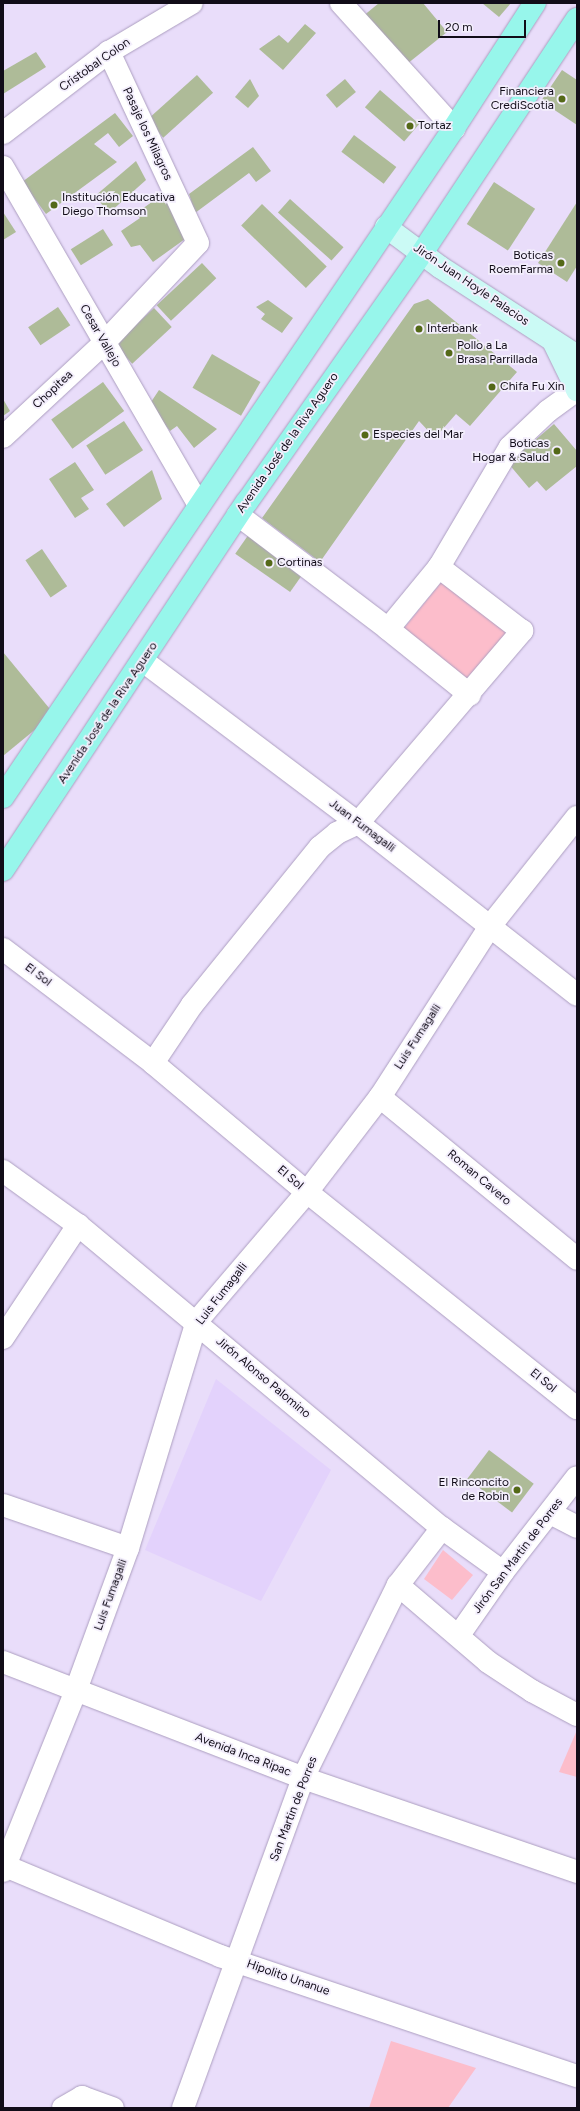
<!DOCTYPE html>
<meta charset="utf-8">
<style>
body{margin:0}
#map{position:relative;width:580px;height:2111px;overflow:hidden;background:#e9ddfa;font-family:Figtree,sans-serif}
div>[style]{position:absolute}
.built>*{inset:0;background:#e3d2fc}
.green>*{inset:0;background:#fcbdcb;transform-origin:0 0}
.building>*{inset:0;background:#aebb98;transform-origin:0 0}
.roads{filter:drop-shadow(0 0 1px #ac9ec0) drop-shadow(0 0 1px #ac9ec0)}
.street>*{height:22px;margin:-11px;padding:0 11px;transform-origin:11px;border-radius:11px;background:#fff}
.secondary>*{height:22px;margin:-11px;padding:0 11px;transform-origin:11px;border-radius:11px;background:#cbfaf5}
.primary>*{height:22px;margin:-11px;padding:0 11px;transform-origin:11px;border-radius:11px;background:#97f6eb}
.dots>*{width:11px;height:11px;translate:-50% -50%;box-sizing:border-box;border:2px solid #f3eefc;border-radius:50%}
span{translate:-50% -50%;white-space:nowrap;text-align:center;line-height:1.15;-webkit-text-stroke:3.5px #f3eefc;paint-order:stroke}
.street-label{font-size:12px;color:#110c18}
.poi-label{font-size:12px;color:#110c18}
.right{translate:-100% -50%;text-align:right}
.left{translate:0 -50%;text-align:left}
.frame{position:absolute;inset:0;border:4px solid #110c18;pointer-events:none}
.scale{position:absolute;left:438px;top:20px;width:88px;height:18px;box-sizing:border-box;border:2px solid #110c18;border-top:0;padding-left:5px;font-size:12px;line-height:14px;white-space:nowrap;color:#110c18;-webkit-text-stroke:3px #f3eefc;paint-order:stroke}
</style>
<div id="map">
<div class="built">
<div style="clip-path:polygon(216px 1379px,331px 1470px,261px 1601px,145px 1550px)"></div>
</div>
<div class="green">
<div style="left:443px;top:580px;width:87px;height:65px;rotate:39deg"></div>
<div style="clip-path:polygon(443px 1550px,473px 1575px,452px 1600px,424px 1579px)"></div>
<div style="clip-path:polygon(577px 1730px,577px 1777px,559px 1772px)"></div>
<div style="clip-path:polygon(391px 2041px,476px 2068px,448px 2108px,369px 2108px)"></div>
</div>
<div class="building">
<div style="clip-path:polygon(379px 3px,423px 3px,447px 32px,402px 68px,362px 17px)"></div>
<div style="clip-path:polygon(482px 3px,511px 3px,499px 17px)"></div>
<div style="clip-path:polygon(305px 24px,316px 33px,283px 70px,259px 49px,279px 35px,288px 43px)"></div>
<div style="clip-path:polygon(36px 52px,46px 67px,3px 94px,3px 71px)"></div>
<div style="clip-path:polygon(562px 70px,577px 80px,577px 125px,541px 101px)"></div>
<div style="left:197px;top:75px;width:24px;height:67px;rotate:48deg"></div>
<div style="clip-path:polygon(250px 79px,259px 96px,248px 108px,235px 97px)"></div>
<div style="left:345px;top:79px;width:17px;height:25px;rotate:50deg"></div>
<div style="left:380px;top:90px;width:52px;height:23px;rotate:41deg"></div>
<div style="clip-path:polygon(115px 113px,133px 136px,119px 147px,108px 133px,94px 144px,117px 162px,46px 214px,22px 182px)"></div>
<div style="left:354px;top:135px;width:53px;height:21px;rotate:37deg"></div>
<div style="clip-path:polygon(253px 147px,271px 171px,256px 182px,249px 173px,195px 213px,189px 194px)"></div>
<div style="clip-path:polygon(136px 161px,146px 180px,109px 213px,95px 196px)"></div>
<div style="left:494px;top:182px;width:49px;height:50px;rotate:33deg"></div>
<div style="clip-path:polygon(163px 194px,185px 239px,153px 262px,140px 245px,131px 247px,121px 231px,140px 218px,135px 214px)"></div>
<div style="left:290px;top:199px;width:72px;height:18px;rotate:42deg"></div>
<div style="clip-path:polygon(577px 202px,577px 266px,567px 282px,538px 263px)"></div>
<div style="left:262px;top:204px;width:90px;height:30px;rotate:44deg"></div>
<div style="clip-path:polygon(3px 212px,16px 232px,3px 240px)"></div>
<div style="left:103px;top:229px;width:19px;height:38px;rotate:58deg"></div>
<div style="left:202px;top:263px;width:21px;height:62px;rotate:47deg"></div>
<div style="clip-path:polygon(428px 299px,517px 372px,470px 426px,456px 414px,435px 438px,419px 421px,320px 562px,262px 518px,414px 304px)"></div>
<div style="clip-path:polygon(268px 300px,293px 318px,282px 333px,261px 319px,265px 314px,256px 307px)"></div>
<div style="left:58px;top:307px;width:22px;height:36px;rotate:56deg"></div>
<div style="left:154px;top:308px;width:26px;height:54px;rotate:47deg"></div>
<div style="left:212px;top:354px;width:56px;height:39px;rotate:30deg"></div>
<div style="left:103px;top:382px;width:36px;height:64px;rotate:54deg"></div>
<div style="clip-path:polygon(159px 390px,217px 429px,194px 448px,177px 426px,170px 431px,149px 405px)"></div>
<div style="clip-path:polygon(3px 399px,10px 411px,3px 416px)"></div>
<div style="left:124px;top:421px;width:35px;height:45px;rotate:57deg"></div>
<div style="clip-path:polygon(554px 424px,577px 451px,577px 466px,546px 491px,537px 481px,529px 488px,508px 463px)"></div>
<div style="clip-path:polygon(75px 462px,94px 490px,81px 498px,89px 509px,75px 518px,49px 479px)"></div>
<div style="clip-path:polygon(152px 470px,162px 499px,124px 527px,106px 504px)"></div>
<div style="left:249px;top:534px;width:67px;height:24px;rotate:35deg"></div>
<div style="left:42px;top:549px;width:45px;height:20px;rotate:56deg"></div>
<div style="clip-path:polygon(3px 652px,54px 714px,3px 756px)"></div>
<div style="left:489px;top:1450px;width:56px;height:36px;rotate:37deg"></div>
</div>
<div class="roads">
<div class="street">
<div style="left:341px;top:3px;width:169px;rotate:47.9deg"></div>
<div style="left:3px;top:133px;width:133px;rotate:-37.4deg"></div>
<div style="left:109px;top:52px;width:96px;rotate:-30.6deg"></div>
<div style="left:3px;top:167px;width:391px;rotate:59.9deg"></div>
<div style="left:3px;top:437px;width:138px;rotate:-42.9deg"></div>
<div style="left:104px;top:343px;width:137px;rotate:-46.8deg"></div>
<div style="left:198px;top:243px;width:211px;rotate:-115deg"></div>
<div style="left:238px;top:515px;width:188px;rotate:37.2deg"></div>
<div style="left:388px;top:629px;width:105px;rotate:38.8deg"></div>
<div style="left:439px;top:567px;width:139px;rotate:-59.4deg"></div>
<div style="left:510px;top:447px;width:52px;rotate:-43.5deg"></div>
<div style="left:548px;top:411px;width:36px;rotate:-36deg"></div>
<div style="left:143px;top:661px;width:269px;rotate:37deg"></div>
<div style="left:358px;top:823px;width:278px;rotate:38.1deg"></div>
<div style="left:3px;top:949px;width:188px;rotate:37.2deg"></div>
<div style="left:153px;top:1063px;width:201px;rotate:40deg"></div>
<div style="left:307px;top:1192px;width:346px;rotate:38.7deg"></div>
<div style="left:153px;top:1063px;width:70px;rotate:-56.1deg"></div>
<div style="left:192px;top:1005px;width:203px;rotate:-51deg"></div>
<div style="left:320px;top:847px;width:22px;rotate:-39deg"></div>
<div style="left:337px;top:833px;width:23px;rotate:-25deg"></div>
<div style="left:358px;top:823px;width:253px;rotate:-49.5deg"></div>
<div style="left:522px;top:631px;width:105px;rotate:-142.4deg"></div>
<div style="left:439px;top:567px;width:80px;rotate:129.4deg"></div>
<div style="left:380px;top:1097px;width:255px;rotate:39.4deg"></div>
<div style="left:3px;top:1171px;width:92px;rotate:35.8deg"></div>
<div style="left:78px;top:1225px;width:474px;rotate:39.8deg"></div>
<div style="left:442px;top:1528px;width:75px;rotate:35.8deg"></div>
<div style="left:3px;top:1338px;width:136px;rotate:-56.4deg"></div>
<div style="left:3px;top:1505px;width:132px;rotate:19deg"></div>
<div style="left:550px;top:1513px;width:30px;rotate:27deg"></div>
<div style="left:398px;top:1585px;width:118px;rotate:40.5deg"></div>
<div style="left:488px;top:1662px;width:53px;rotate:33.4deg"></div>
<div style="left:532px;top:1691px;width:51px;rotate:28.1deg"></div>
<div style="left:459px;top:1635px;width:77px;rotate:-55.1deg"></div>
<div style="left:503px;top:1572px;width:120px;rotate:-52.1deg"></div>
<div style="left:3px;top:1662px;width:322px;rotate:21.1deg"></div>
<div style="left:303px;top:1778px;width:290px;rotate:18.9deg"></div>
<div style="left:5px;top:1866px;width:233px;rotate:22.7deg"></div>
<div style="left:220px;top:1956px;width:377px;rotate:18.6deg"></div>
<div style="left:3px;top:1871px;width:195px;rotate:-68deg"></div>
<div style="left:76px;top:1690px;width:151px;rotate:-69.9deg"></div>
<div style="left:128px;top:1548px;width:237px;rotate:-73.1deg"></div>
<div style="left:197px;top:1321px;width:170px;rotate:-49.5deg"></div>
<div style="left:307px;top:1192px;width:120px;rotate:-52.5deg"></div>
<div style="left:380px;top:1097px;width:205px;rotate:-57.2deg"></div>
<div style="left:491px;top:925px;width:138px;rotate:-51.5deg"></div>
<div style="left:63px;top:2108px;width:22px;rotate:-30deg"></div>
<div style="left:82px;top:2097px;width:33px;rotate:20deg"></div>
<div style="left:183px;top:2108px;width:351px;rotate:-70deg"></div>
<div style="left:303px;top:1778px;width:215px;rotate:-63.8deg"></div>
<div style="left:398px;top:1585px;width:72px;rotate:-52.3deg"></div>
</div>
<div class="secondary">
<div style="left:386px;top:227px;width:67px;rotate:36.5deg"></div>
<div style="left:440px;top:267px;width:163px;rotate:33deg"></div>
<div style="left:553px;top:341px;width:55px;rotate:63.9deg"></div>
</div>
<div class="primary">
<div style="left:3px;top:797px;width:807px;rotate:-56.01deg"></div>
<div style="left:454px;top:128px;width:149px;rotate:-57.1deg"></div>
<div style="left:3px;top:870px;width:442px;rotate:-56.5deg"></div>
<div style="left:247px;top:502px;width:304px;rotate:-54.9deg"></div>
<div style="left:422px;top:253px;width:281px;rotate:-56.5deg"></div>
</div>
</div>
<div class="dots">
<div style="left:562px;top:99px;background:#546918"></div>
<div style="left:410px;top:126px;background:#546918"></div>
<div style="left:54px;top:205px;background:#546918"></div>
<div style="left:561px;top:263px;background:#546918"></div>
<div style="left:419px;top:329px;background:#546918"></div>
<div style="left:449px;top:353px;background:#546918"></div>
<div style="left:492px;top:387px;background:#546918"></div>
<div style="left:365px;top:435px;background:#546918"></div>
<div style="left:557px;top:451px;background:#546918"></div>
<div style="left:269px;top:563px;background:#546918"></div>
<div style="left:517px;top:1490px;background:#546918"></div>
</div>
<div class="street-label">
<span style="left:95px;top:65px;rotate:-35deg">Cristobal Colon</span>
<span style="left:147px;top:134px;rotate:65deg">Pasaje los Milagros</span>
<span style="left:471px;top:285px;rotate:34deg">Jirón Juan Hoyle Palacios</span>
<span style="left:100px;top:336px;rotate:60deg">Cesar Vallejo</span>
<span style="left:53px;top:390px;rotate:-43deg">Chopitea</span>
<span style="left:288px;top:443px;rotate:-55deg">Avenida José de la Riva Aguero</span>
<span style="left:108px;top:713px;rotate:-56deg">Avenida José de la Riva Aguero</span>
<span style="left:362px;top:826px;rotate:37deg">Juan Fumagalli</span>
<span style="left:38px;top:975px;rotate:37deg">El Sol</span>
<span style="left:418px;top:1037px;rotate:-57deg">Luis Fumagalli</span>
<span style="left:290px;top:1178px;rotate:40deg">El Sol</span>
<span style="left:479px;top:1178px;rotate:40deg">Roman Cavero</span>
<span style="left:222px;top:1294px;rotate:-52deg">Luis Fumagalli</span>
<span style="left:263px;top:1378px;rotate:40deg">Jirón Alonso Palomino</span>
<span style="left:543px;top:1381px;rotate:39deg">El Sol</span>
<span style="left:518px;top:1556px;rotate:-53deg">Jirón San Martin de Porres</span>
<span style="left:111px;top:1595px;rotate:-70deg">Luis Fumagalli</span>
<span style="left:243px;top:1755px;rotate:21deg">Avenida Inca Ripac</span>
<span style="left:294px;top:1809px;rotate:-69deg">San Martin de Porres</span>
<span style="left:288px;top:1978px;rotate:19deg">Hipolito Unanue</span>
</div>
<div class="poi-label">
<span class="right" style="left:554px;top:99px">Financiera<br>CrediScotia</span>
<span class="left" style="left:418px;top:126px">Tortaz</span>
<span class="left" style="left:62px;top:205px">Institución Educativa<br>Diego Thomson</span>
<span class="right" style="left:553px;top:263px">Boticas<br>RoemFarma</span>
<span class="left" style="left:427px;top:329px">Interbank</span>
<span class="left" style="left:457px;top:353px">Pollo a La<br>Brasa Parrillada</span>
<span class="left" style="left:500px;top:387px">Chifa Fu Xin</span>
<span class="left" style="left:373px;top:435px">Especies del Mar</span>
<span class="right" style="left:549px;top:451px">Boticas<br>Hogar &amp; Salud</span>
<span class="left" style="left:277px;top:563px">Cortinas</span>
<span class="right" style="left:509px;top:1490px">El Rinconcito<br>de Robin</span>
</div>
<div class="frame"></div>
<div class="scale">20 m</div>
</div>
